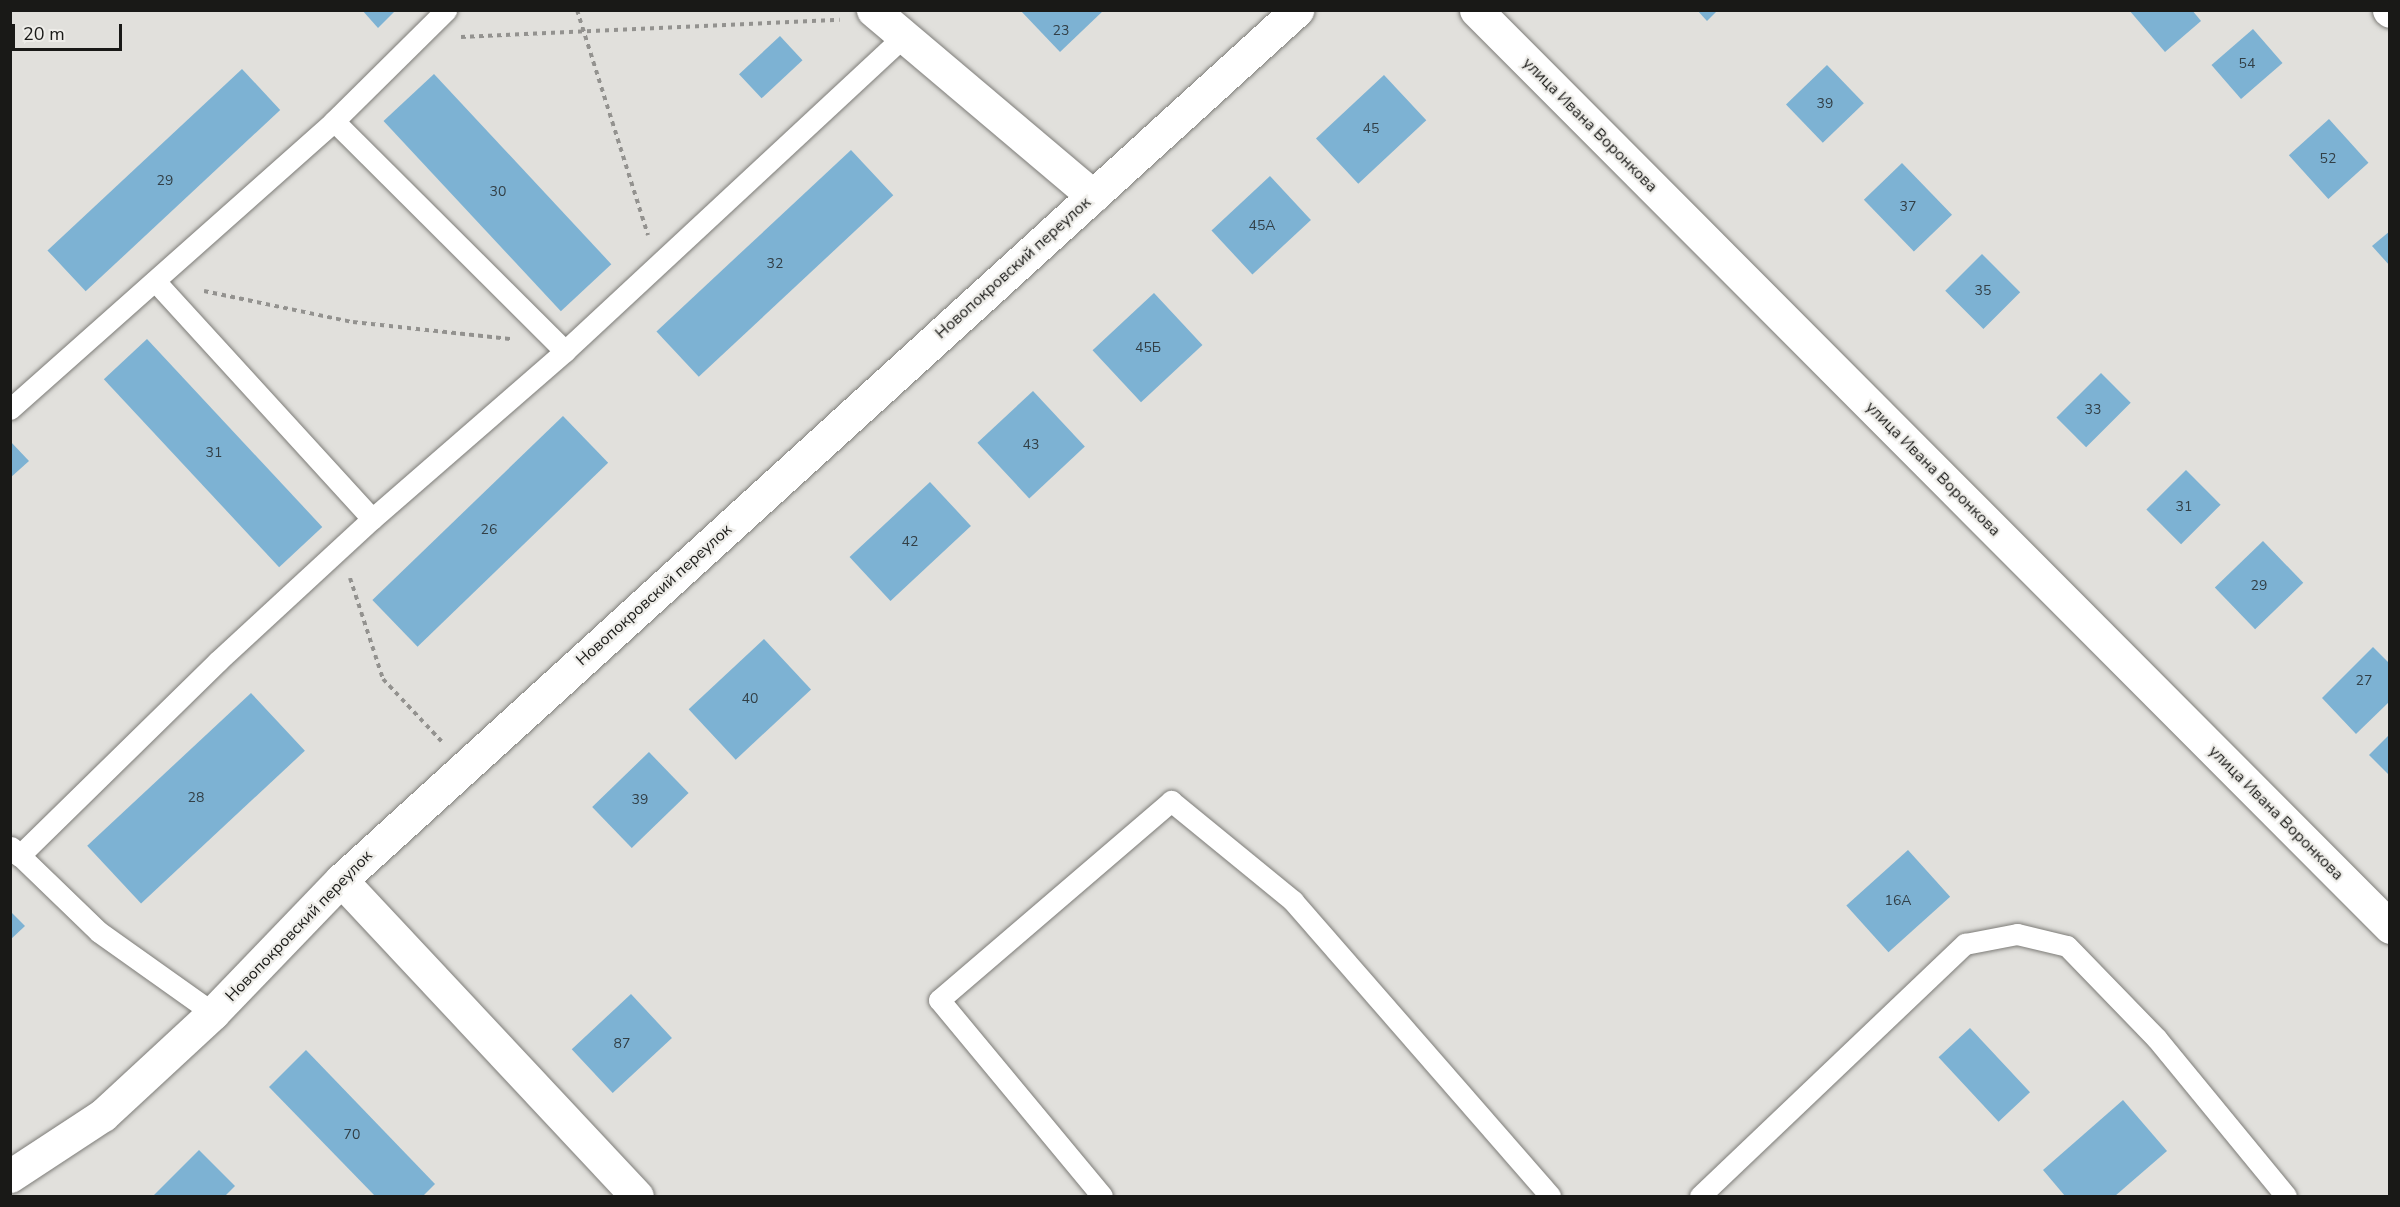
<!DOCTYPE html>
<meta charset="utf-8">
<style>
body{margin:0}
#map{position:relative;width:2400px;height:1207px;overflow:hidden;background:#e1e0dc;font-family:"Nunito Sans",sans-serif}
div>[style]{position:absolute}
.building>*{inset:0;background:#7db2d3;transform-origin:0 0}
.path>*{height:4px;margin-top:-2px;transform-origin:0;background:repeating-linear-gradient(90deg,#93928f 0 4.5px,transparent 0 9px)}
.roads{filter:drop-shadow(0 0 2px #7d7c78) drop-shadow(0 0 2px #7d7c78)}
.lane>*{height:21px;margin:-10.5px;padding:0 10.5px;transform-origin:10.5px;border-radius:10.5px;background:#fff}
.street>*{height:33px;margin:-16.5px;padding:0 16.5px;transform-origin:16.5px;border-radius:16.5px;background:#fff}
span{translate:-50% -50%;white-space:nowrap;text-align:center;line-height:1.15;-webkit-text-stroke:4.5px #eeede9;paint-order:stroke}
.number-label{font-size:14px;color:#323f46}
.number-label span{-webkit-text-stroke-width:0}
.street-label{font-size:16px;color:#191917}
.frame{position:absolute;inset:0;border:12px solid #191917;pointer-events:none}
.scale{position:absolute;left:12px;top:24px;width:110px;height:27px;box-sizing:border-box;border:3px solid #191917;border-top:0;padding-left:8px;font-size:18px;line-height:21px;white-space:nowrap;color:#191917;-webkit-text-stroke:4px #eeede9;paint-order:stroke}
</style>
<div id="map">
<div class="building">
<div style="clip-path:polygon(362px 10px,396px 10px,378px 28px)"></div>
<div style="clip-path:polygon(1020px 10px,1104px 10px,1060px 52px)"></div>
<div style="clip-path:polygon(1697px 10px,1718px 10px,1707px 21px)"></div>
<div style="clip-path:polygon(2129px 10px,2192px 10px,2201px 21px,2165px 52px)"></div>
<div style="left:2253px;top:29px;width:45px;height:55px;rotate:49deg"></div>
<div style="left:780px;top:36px;width:33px;height:56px;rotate:47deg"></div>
<div style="left:1827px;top:65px;width:53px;height:57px;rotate:46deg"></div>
<div style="left:242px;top:69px;width:56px;height:266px;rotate:47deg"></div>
<div style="left:434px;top:74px;width:260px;height:69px;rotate:47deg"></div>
<div style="left:1384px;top:75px;width:62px;height:93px;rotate:47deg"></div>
<div style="left:2329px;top:119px;width:59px;height:54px;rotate:48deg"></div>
<div style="left:851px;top:150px;width:62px;height:266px;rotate:47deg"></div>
<div style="left:1902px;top:163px;width:72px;height:53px;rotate:46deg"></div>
<div style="left:1270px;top:176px;width:60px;height:80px;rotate:47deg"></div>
<div style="clip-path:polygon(2390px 231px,2390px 266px,2372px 246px)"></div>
<div style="left:1982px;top:254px;width:54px;height:52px;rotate:45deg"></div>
<div style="left:1154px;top:293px;width:71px;height:84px;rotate:47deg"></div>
<div style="left:147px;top:339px;width:257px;height:59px;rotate:47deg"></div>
<div style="left:2101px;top:373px;width:42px;height:63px;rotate:45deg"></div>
<div style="left:1033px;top:391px;width:76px;height:76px;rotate:47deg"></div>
<div style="left:563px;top:416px;width:65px;height:265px;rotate:46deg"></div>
<div style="clip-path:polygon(10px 441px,29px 461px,10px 478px)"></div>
<div style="left:2186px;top:470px;width:49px;height:56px;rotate:45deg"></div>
<div style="left:930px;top:482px;width:60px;height:110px;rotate:47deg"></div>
<div style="left:2263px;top:541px;width:58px;height:67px;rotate:46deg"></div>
<div style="left:764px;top:639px;width:69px;height:103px;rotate:47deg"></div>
<div style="clip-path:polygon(2373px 647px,2390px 664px,2390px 701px,2356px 734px,2322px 698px)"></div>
<div style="left:251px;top:693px;width:79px;height:224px;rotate:47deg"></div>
<div style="clip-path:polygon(2390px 734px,2390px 776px,2369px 755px)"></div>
<div style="left:649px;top:752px;width:57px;height:79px;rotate:46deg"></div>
<div style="left:1908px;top:850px;width:63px;height:83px;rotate:48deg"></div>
<div style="clip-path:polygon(10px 911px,25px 926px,10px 940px)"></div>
<div style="left:631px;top:994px;width:60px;height:81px;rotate:47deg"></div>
<div style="left:1970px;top:1028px;width:88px;height:43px;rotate:47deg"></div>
<div style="clip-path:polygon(306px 1050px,435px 1184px,423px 1196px,375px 1196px,269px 1087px)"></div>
<div style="clip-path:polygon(2123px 1100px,2167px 1151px,2115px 1196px,2065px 1196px,2043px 1170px)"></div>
<div style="clip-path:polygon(199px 1150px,235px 1186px,225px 1196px,153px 1196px)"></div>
</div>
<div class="path">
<div style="left:577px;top:10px;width:236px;rotate:72.5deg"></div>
<div style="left:461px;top:37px;width:379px;rotate:-2.6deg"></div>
<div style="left:204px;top:291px;width:152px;rotate:11.8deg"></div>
<div style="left:353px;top:322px;width:158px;rotate:6.2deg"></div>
<div style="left:350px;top:578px;width:106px;rotate:71.9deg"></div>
<div style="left:383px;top:679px;width:88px;rotate:46.8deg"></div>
</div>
<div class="roads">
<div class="lane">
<div style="left:334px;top:121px;width:326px;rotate:44.9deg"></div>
<div style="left:155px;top:281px;width:322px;rotate:47.6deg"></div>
<div style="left:10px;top:409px;width:433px;rotate:-41.6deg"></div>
<div style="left:334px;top:121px;width:158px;rotate:-44.7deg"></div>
<div style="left:11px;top:847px;width:122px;rotate:44deg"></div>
<div style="left:99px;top:932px;width:140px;rotate:35.4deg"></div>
<div style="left:19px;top:856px;width:279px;rotate:-44.4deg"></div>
<div style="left:218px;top:661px;width:209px;rotate:-42.7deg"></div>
<div style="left:372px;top:519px;width:256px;rotate:-41deg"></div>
<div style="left:565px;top:351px;width:460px;rotate:-42.9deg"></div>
<div style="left:1102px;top:1196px;width:255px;rotate:-129.7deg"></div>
<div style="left:939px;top:1000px;width:306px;rotate:-40.6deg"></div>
<div style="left:1171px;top:801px;width:158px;rotate:39.3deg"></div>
<div style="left:1293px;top:901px;width:391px;rotate:48.9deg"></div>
<div style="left:1700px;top:1196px;width:366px;rotate:-43.6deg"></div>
<div style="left:1965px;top:944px;width:53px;rotate:-10.9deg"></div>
<div style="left:2017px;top:934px;width:51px;rotate:13.5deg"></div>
<div style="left:2067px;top:946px;width:129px;rotate:45.9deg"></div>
<div style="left:2157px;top:1039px;width:203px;rotate:50.6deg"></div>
</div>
<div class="street">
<div style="left:873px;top:10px;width:288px;rotate:40.2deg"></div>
<div style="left:1476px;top:10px;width:1295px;rotate:45.09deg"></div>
<div style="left:2389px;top:10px;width:1px;rotate:45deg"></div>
<div style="left:341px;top:880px;width:433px;rotate:46.9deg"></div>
<div style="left:10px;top:1176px;width:111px;rotate:-33.3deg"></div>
<div style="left:103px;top:1115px;width:150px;rotate:-42.8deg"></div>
<div style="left:213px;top:1013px;width:185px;rotate:-46.1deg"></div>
<div style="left:341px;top:880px;width:1293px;rotate:-42.3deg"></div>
</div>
</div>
<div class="number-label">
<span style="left:1061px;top:31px">23</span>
<span style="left:2247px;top:64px">54</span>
<span style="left:1825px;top:104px">39</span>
<span style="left:1371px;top:129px">45</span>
<span style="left:2328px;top:159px">52</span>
<span style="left:165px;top:181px">29</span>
<span style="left:498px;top:192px">30</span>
<span style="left:1908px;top:207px">37</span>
<span style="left:1262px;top:226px">45А</span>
<span style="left:775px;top:264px">32</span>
<span style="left:1983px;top:291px">35</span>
<span style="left:1148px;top:348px">45Б</span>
<span style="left:2093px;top:410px">33</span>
<span style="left:1031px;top:445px">43</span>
<span style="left:214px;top:453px">31</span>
<span style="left:2184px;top:507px">31</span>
<span style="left:489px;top:530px">26</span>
<span style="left:910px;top:542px">42</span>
<span style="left:2259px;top:586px">29</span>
<span style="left:2364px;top:681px">27</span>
<span style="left:750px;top:699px">40</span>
<span style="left:196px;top:798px">28</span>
<span style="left:640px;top:800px">39</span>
<span style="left:1898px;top:901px">16А</span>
<span style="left:622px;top:1044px">87</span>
<span style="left:352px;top:1135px">70</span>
</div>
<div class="street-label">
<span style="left:1590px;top:125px;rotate:45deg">улица Ивана Воронкова</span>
<span style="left:1013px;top:268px;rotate:-42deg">Новопокровский переулок</span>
<span style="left:1933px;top:469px;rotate:45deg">улица Ивана Воронкова</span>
<span style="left:654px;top:595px;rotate:-42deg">Новопокровский переулок</span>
<span style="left:2276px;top:813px;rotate:45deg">улица Ивана Воронкова</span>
<span style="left:299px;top:926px;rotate:-46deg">Новопокровский переулок</span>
</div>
<div class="frame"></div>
<div class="scale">20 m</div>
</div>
